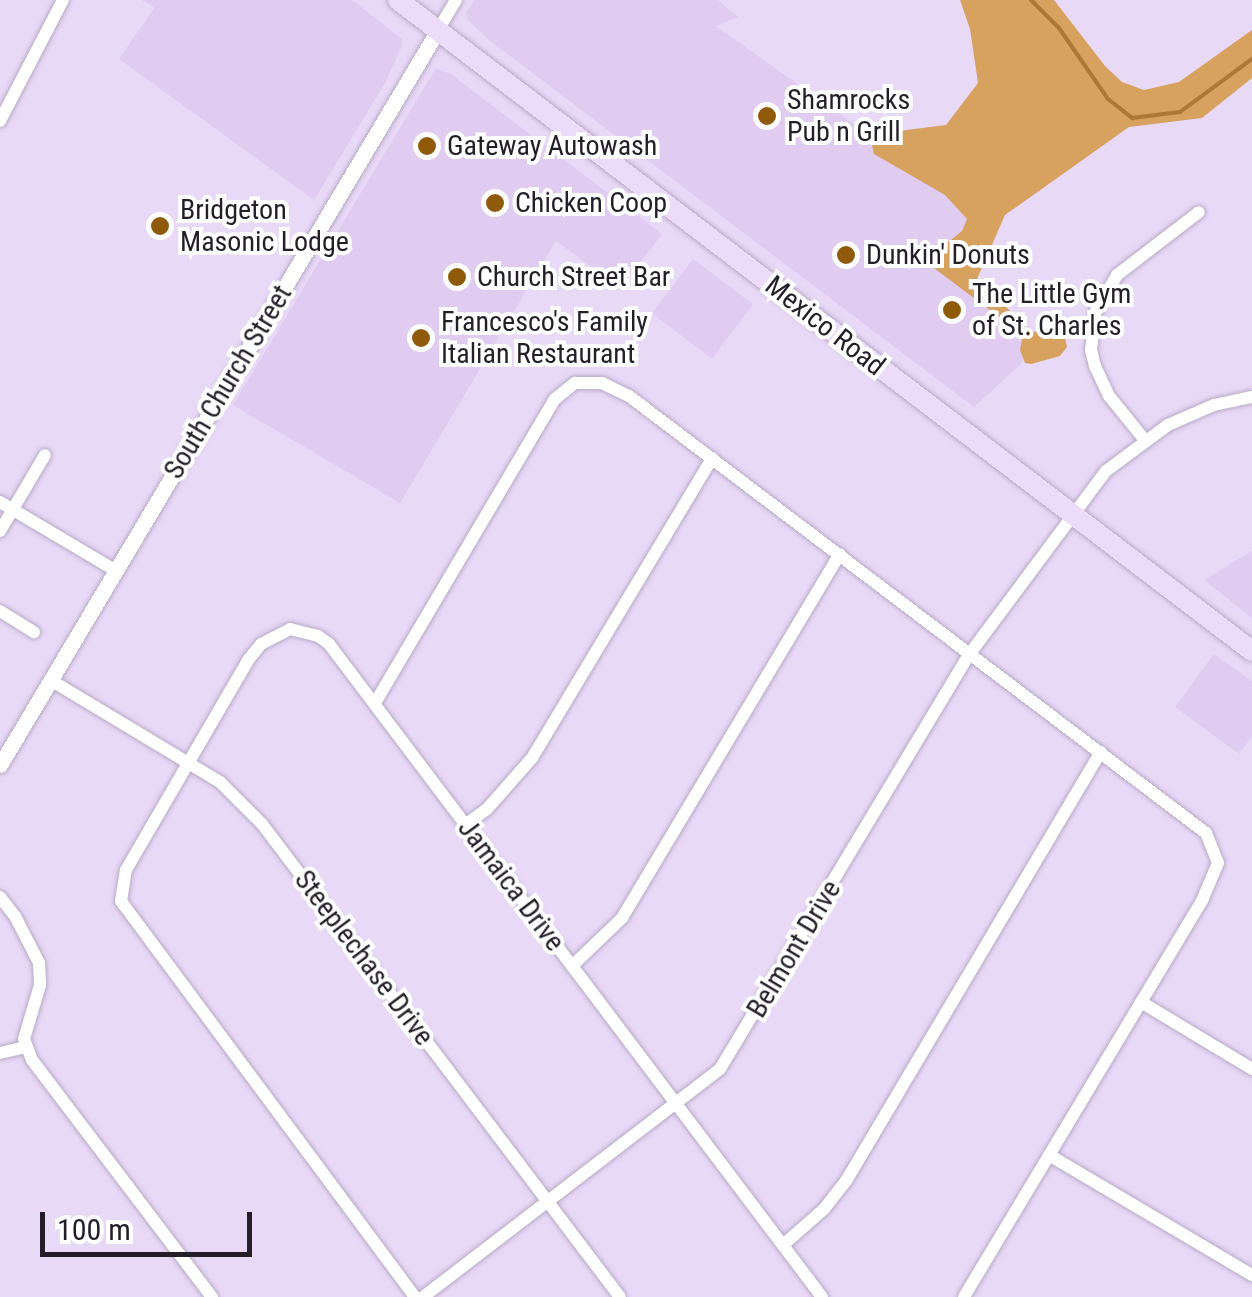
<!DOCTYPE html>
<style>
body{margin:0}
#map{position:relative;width:1252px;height:1297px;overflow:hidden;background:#e8d9f7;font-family:"Roboto Condensed",sans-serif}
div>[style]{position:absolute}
.built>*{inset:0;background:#dfccf0;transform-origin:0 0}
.forest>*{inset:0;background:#d7a160}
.stream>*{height:4px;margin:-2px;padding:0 2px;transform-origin:2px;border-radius:2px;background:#ac7837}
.roads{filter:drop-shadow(0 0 2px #b9aac7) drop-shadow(0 0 2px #b9aac7)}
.minor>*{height:12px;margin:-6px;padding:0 6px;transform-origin:6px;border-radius:6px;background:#fff}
.tertiary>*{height:15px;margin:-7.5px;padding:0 7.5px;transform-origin:7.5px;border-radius:7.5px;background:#fff}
.primary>*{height:20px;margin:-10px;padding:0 10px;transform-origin:10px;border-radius:10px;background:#ecdcf9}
.dots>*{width:28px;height:28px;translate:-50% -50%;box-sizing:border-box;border:5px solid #fff;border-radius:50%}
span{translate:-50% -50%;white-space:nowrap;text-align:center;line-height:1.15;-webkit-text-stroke:8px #fff;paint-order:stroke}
.poi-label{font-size:28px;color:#241e29}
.left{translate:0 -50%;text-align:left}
.street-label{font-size:28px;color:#241e29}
.scale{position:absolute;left:40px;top:1212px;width:212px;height:45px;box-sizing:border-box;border:5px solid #241e29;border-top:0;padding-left:12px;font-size:30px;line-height:35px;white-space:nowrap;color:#241e29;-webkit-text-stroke:8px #fff;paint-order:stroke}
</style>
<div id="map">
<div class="built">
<div style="clip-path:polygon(141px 0,352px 0,402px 39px,402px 46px,385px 83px,314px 200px,119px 59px,155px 7px)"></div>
<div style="clip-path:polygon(475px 0,718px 0,738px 17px,716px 26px,986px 218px,928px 260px,1034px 341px,1020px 365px,974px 407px,490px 41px,468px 20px,466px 12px)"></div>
<div style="clip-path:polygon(436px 68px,452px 75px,662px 234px,621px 288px,556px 241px,400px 503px,233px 405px)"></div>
<div style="left:693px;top:259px;width:75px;height:68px;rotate:37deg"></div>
<div style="clip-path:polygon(1252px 551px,1252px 618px,1204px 580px)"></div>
<div style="clip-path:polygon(1214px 654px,1252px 681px,1252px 736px,1239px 754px,1175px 707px)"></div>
</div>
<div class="forest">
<div style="clip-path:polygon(960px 0,1054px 0,1105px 66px,1122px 82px,1144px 90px,1179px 82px,1252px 30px,1252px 78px,1202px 118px,1129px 127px,1005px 215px,977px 279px,1031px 331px,1065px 338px,1067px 347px,1060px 356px,1031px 364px,1025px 363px,1020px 350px,1023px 335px,934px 268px,929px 258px,962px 231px,967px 219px,945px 195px,874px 154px,871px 141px,891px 132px,946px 125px,978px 83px,970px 29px)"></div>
</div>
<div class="stream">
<div style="left:1031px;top:0;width:40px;rotate:45deg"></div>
<div style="left:1059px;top:28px;width:86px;rotate:55.4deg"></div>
<div style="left:1108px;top:99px;width:31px;rotate:38deg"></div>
<div style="left:1132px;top:118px;width:48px;rotate:-7.1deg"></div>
<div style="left:1180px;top:112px;width:89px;rotate:-36.4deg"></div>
</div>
<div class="roads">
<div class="minor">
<div style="left:438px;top:30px;width:35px;rotate:-59deg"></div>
<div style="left:0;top:121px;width:136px;rotate:-62.5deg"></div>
<div style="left:1144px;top:439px;width:55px;rotate:-129.1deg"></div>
<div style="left:1109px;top:396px;width:33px;rotate:-115deg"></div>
<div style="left:1095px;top:366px;width:16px;rotate:-104deg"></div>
<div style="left:1091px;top:350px;width:39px;rotate:-83deg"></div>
<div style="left:1096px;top:311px;width:42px;rotate:-59.7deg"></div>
<div style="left:1117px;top:275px;width:103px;rotate:-37.5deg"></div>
<div style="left:0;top:502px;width:135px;rotate:30.7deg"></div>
<div style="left:0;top:531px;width:88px;rotate:-59.4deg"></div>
<div style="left:0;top:611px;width:40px;rotate:32deg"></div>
<div style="left:52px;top:681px;width:196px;rotate:31deg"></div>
<div style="left:220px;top:782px;width:59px;rotate:45deg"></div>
<div style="left:262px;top:824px;width:593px;rotate:52.88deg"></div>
<div style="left:375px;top:703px;width:353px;rotate:-59.4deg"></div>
<div style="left:555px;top:399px;width:26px;rotate:-39deg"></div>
<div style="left:575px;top:383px;width:27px"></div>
<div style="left:602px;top:383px;width:30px;rotate:26deg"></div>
<div style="left:629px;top:396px;width:724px;rotate:37.14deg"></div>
<div style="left:1206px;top:833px;width:32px;rotate:68deg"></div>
<div style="left:1218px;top:863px;width:39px;rotate:113deg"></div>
<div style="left:1203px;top:899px;width:464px;rotate:121deg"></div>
<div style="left:465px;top:825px;width:27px;rotate:-36deg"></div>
<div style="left:487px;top:809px;width:68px;rotate:-48.6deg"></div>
<div style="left:532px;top:758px;width:350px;rotate:-59deg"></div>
<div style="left:0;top:897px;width:24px;rotate:52deg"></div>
<div style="left:15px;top:916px;width:53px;rotate:62.9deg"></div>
<div style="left:39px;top:963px;width:22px;rotate:87deg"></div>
<div style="left:40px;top:985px;width:56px;rotate:106.5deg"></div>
<div style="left:24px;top:1039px;width:22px;rotate:69deg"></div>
<div style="left:32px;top:1060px;width:298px;rotate:52.8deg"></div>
<div style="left:572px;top:966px;width:69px;rotate:-43.8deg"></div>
<div style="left:622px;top:918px;width:424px;rotate:-59.1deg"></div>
<div style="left:1141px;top:1002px;width:130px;rotate:31.1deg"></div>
<div style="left:0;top:1053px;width:27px;rotate:-13deg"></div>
<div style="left:1049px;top:1155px;width:236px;rotate:30.6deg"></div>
<div style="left:783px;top:1245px;width:55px;rotate:-41.3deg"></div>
<div style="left:824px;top:1209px;width:36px;rotate:-52deg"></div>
<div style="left:846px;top:1181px;width:499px;rotate:-59.3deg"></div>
<div style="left:415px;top:1297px;width:493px;rotate:-126.6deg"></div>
<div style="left:121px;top:901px;width:31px;rotate:-81deg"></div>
<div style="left:126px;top:870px;width:244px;rotate:-59.8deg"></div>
<div style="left:249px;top:659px;width:19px;rotate:-51deg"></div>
<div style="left:261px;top:644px;width:33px;rotate:-27deg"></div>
<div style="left:290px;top:629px;width:29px;rotate:14deg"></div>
<div style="left:318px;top:636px;width:14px;rotate:36deg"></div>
<div style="left:329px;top:644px;width:818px;rotate:52.95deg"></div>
<div style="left:423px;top:1297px;width:374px;rotate:-37.5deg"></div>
<div style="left:720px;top:1069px;width:487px;rotate:-59deg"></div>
<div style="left:971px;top:652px;width:226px;rotate:-53.3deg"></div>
<div style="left:1106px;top:471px;width:77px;rotate:-36.6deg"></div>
<div style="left:1168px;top:425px;width:50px;rotate:-23.5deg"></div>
<div style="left:1214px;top:405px;width:39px;rotate:-12deg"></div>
</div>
<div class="tertiary">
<div style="left:0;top:765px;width:856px;rotate:-59.21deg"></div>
</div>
<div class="primary">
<div style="left:398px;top:0;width:1074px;rotate:37.32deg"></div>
</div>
</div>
<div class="dots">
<div style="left:767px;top:116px;background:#8f5b0b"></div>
<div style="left:427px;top:146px;background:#8f5b0b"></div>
<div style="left:495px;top:203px;background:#8f5b0b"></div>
<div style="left:160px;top:226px;background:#8f5b0b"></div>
<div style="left:846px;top:255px;background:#8f5b0b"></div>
<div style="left:457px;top:277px;background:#8f5b0b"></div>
<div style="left:952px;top:310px;background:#8f5b0b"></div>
<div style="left:421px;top:338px;background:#8f5b0b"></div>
</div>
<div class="poi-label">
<span class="left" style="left:787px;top:116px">Shamrocks<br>Pub n Grill</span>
<span class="left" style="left:447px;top:146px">Gateway Autowash</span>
<span class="left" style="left:515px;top:203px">Chicken Coop</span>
<span class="left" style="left:180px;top:226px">Bridgeton<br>Masonic Lodge</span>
<span class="left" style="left:866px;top:255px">Dunkin' Donuts</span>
<span class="left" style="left:477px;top:277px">Church Street Bar</span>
<span class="left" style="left:972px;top:310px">The Little Gym<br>of St. Charles</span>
<span class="left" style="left:441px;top:338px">Francesco's Family<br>Italian Restaurant</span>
</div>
<div class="street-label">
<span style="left:825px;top:326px;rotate:38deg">Mexico Road</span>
<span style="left:228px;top:382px;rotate:-59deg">South Church Street</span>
<span style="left:511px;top:885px;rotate:53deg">Jamaica Drive</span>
<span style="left:794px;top:949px;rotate:-59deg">Belmont Drive</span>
<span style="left:364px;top:958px;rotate:53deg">Steeplechase Drive</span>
</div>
<div class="scale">100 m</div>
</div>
